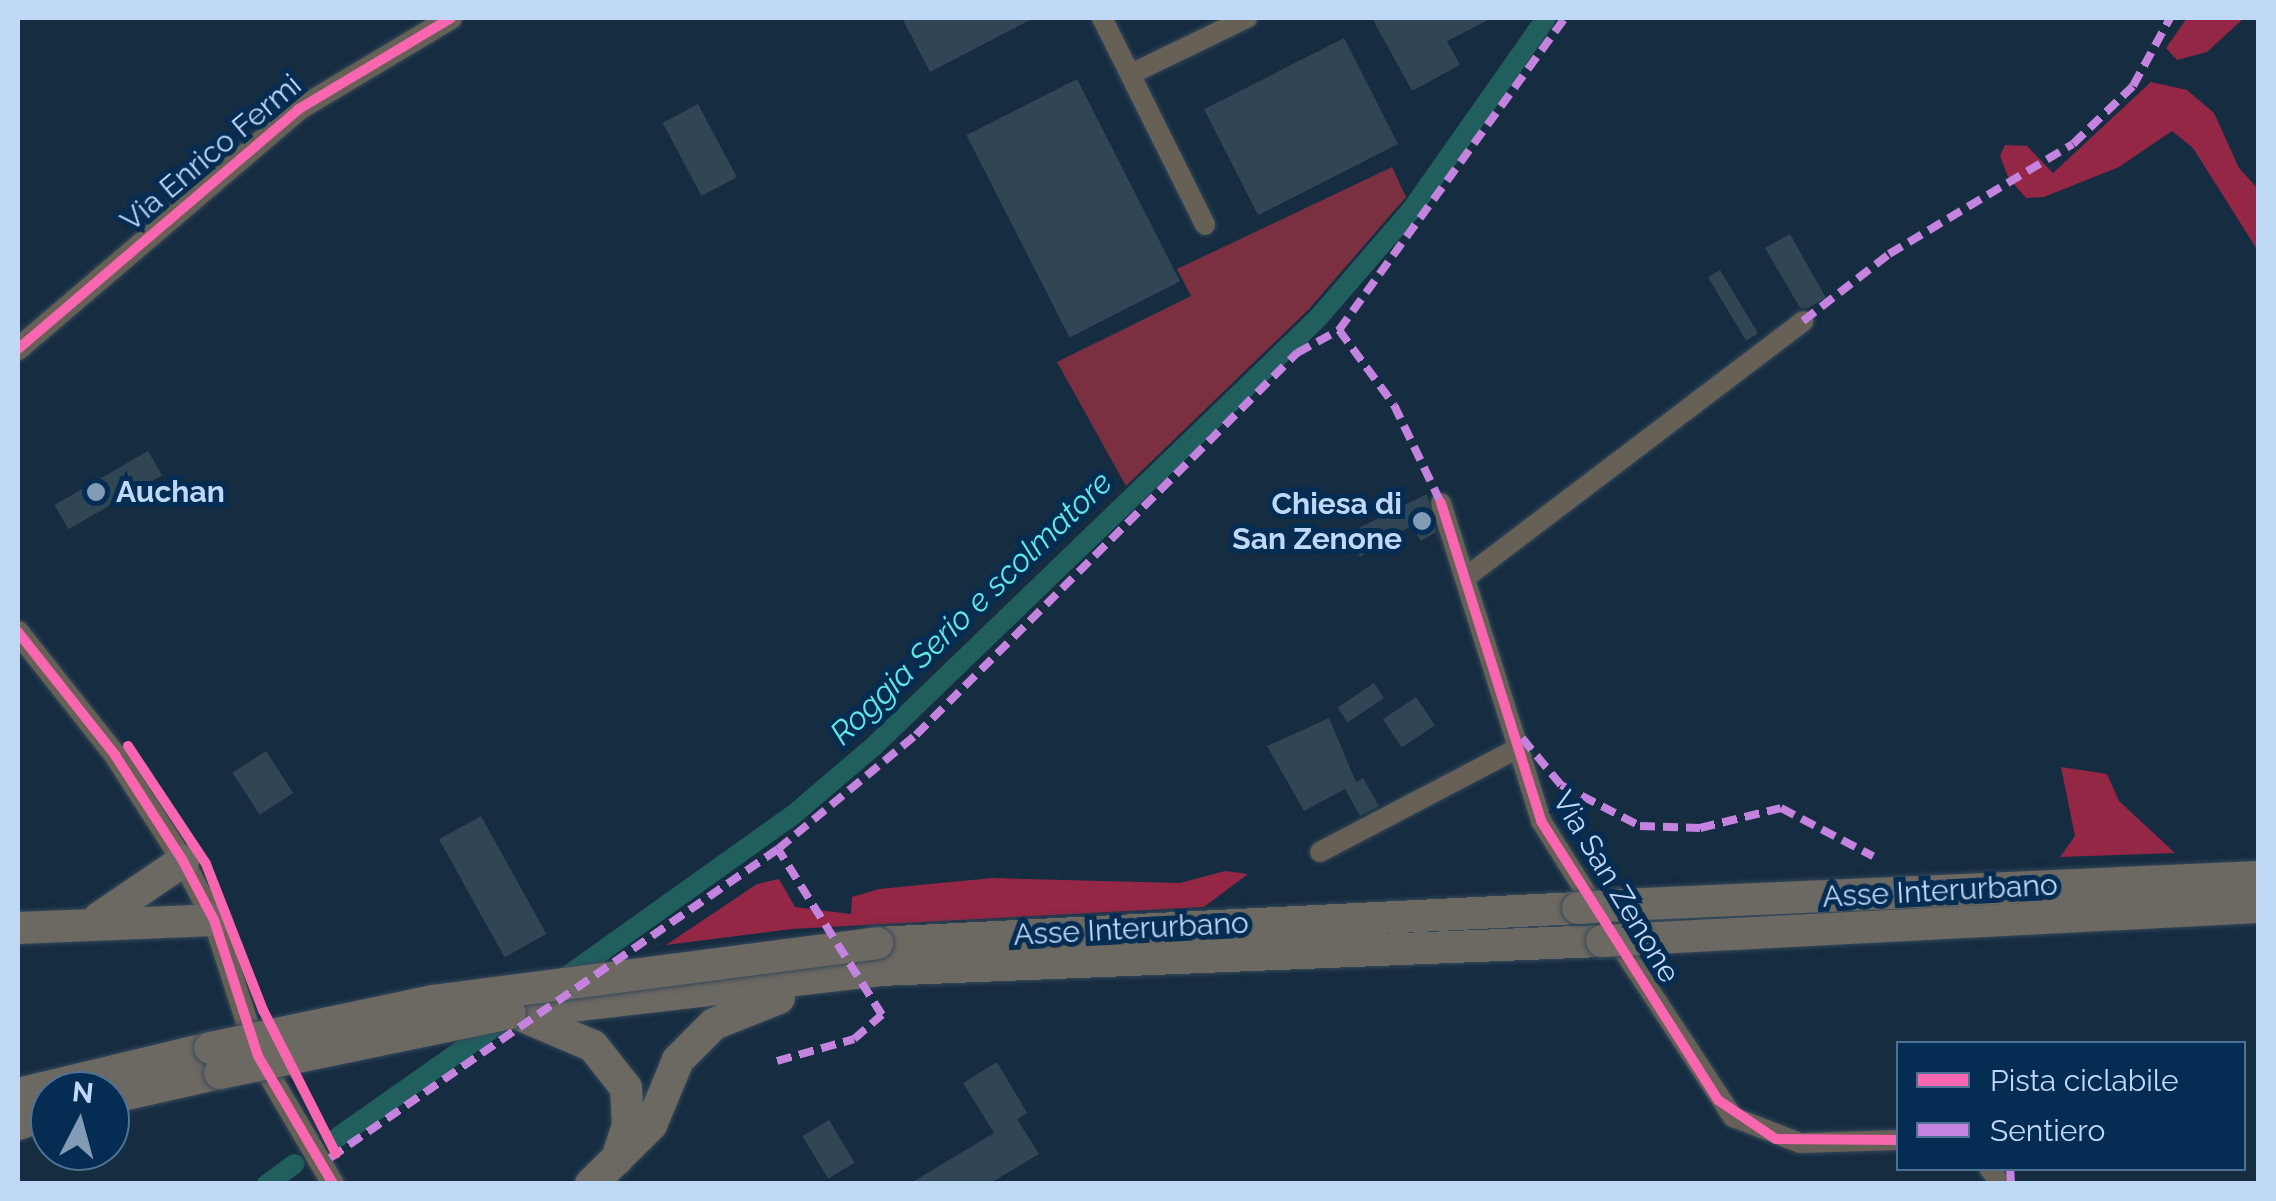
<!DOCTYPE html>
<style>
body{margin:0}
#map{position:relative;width:2276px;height:1201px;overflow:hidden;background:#162c40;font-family:Raleway,sans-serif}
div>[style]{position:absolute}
.green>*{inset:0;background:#7b3042}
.forest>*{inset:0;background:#932745}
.canal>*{height:20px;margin:-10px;padding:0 10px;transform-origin:10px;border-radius:10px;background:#215f5f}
.building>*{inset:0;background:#304654;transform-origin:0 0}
.roads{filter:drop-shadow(0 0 2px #34485a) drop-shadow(0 0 2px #34485a)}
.minor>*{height:20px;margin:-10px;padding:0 10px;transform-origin:10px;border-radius:10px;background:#676056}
.tertiary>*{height:22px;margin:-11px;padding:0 11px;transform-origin:11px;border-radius:11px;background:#676056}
.trunk>*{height:32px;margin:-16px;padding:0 16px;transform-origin:16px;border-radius:16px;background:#6c6862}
.bridges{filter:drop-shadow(0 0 2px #34485a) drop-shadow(0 0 2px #34485a)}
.trunk-bridge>*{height:32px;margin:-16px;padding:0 16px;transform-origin:16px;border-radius:16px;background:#6c6862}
.quiet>*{height:8px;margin-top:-4px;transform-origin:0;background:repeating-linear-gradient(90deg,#c483df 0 15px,transparent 0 23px)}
.cycleway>*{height:10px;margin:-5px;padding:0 5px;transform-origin:5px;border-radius:5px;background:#f766af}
.dots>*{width:28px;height:28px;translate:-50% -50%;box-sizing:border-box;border:5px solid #052c52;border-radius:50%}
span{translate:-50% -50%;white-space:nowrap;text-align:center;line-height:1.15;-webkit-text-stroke:10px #052c52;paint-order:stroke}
.street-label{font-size:30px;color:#bed8f6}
.poi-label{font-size:30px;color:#bed8f6;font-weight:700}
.left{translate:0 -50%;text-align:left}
.right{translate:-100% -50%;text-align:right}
.water-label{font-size:32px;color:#63e8e3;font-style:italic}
.frame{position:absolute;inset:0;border:20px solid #bed8f6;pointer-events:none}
.legend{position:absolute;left:1896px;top:1041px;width:350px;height:130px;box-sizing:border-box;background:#052c52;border:2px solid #4f7194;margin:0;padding:12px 18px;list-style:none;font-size:30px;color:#bed8f6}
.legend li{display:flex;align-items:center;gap:20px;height:50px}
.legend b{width:50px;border:2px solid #4f7194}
.north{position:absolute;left:30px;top:1071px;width:100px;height:100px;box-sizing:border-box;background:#052c52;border:2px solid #4f7194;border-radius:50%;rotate:6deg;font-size:28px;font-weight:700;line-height:40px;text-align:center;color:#bed8f6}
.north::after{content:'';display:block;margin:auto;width:35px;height:45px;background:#839cb6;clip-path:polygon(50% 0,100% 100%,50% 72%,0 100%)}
</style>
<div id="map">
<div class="green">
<div style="clip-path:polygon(1392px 167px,1406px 197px,1309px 309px,1126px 486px,1057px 362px,1191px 296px,1177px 269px)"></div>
</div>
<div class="forest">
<div style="clip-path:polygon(2187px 18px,2244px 18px,2207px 52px,2177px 60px,2166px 48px)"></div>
<div style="clip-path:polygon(2151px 82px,2187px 90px,2214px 113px,2239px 168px,2258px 189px,2258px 251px,2193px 148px,2172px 131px,2119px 167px,2044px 197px,2026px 198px,2008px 177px,2000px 156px,2005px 145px,2027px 146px,2053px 173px)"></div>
<div style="clip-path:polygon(2061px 767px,2107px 774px,2119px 801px,2175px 853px,2060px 857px,2075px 836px)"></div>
<div style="clip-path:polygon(1225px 871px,1248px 874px,1204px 907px,792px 929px,666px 945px,757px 884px,779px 879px,795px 907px,851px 914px,852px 897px,879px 889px,992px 878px,1180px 883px)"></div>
</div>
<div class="canal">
<div style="left:563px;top:979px;width:282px;rotate:-35.5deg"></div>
<div style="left:793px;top:815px;width:106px;rotate:-40.4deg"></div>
<div style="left:874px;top:746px;width:617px;rotate:-43.95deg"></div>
<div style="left:1318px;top:318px;width:144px;rotate:-49.2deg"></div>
<div style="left:1412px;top:209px;width:233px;rotate:-54.9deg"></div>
<div style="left:338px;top:1137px;width:202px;rotate:-35.1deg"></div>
<div style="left:267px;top:1184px;width:34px;rotate:-36deg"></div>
</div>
<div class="building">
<div style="clip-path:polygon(902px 18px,1034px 18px,930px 72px)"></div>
<div style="clip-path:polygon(1372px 18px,1492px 18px,1447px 41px,1460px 65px,1412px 91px)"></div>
<div style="left:1344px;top:38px;width:119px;height:157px;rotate:63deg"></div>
<div style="left:1077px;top:79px;width:227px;height:124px;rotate:63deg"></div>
<div style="left:698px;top:104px;width:83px;height:40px;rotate:62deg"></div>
<div style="clip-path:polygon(1790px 234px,1826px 298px,1808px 308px,1800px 308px,1765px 248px)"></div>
<div style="left:1720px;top:270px;width:74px;height:14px;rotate:59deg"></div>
<div style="left:148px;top:451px;width:28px;height:108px;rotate:60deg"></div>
<div style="clip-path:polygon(1427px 494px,1436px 532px,1421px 541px,1411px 526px,1360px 557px,1347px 534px)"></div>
<div style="left:1374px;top:683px;width:18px;height:44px;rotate:56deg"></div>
<div style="left:1416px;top:697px;width:34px;height:40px;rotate:56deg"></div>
<div style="clip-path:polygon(1329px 718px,1356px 782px,1363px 778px,1379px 806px,1360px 816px,1345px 789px,1304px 811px,1267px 746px)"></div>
<div style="left:266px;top:751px;width:50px;height:40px;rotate:57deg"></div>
<div style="left:481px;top:816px;width:135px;height:48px;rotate:61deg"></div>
<div style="clip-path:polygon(997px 1062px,1027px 1113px,1017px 1119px,1039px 1154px,989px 1184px,909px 1184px,994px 1133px,963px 1083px)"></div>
<div style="left:829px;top:1120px;width:50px;height:31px;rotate:59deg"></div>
</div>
<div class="roads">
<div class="minor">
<div style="left:1102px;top:18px;width:231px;rotate:63.5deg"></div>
<div style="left:1131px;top:74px;width:129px;rotate:-25.8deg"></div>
<div style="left:1441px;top:503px;width:333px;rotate:72.5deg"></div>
<div style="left:1541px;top:821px;width:107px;rotate:57.9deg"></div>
<div style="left:1465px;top:578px;width:425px;rotate:-37.2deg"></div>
<div style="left:1320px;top:852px;width:219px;rotate:-27.7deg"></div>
<div style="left:1614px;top:936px;width:217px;rotate:56.7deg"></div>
<div style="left:1733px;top:1117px;width:72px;rotate:21.2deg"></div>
<div style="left:1800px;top:1143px;width:98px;rotate:-1.8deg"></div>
<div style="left:1989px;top:1168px;width:20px;rotate:53deg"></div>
</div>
<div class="tertiary">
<div style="left:18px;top:349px;width:370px;rotate:-40.5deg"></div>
<div style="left:299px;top:109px;width:177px;rotate:-30.9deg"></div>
<div style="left:18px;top:632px;width:157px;rotate:51.7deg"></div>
<div style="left:115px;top:755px;width:126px;rotate:57.3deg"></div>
<div style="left:183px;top:861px;width:67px;rotate:62.3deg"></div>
<div style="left:214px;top:920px;width:143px;rotate:72.1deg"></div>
<div style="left:258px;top:1056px;width:148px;rotate:59.6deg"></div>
</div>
<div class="trunk">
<div style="left:1621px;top:905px;width:638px;rotate:-2.52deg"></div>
<div style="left:99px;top:918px;width:102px;rotate:-34.2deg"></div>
<div style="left:18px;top:928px;width:196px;rotate:-2.3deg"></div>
<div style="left:1637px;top:939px;width:622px;rotate:-2.95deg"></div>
<div style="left:877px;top:943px;width:702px;rotate:-2.86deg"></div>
<div style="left:510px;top:1013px;width:371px;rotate:-6.6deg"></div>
<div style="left:879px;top:970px;width:724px;rotate:-2.3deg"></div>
<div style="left:525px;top:1017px;width:74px;rotate:23.1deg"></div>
<div style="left:593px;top:1046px;width:53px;rotate:51.8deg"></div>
<div style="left:626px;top:1088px;width:37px;rotate:87deg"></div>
<div style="left:628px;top:1125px;width:36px;rotate:108deg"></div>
<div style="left:18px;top:1094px;width:197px;rotate:-13.5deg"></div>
<div style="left:110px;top:1098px;width:113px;rotate:-12.8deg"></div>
<div style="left:18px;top:1124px;width:34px;rotate:-19deg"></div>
<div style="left:591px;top:1184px;width:84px;rotate:-44.5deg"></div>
<div style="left:651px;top:1125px;width:70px;rotate:-67.4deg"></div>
<div style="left:678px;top:1060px;width:51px;rotate:-45deg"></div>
<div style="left:714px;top:1024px;width:70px;rotate:-21.8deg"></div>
</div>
</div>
<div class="bridges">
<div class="trunk-bridge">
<div style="left:1578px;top:908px;width:43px;rotate:-4deg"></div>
<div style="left:1602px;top:941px;width:35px;rotate:-3deg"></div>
<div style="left:210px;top:1048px;width:228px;rotate:-11.9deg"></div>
<div style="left:433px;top:1001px;width:448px;rotate:-7.4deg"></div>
<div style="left:220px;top:1073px;width:296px;rotate:-11.7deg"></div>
</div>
</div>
<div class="quiet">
<div style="left:1803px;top:321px;width:109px;rotate:-37.9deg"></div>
<div style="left:1889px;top:254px;width:214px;rotate:-30.9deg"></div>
<div style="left:2073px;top:144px;width:83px;rotate:-44deg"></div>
<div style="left:2133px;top:86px;width:77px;rotate:-61.4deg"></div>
<div style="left:1339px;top:330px;width:93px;rotate:53.7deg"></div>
<div style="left:1394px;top:405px;width:109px;rotate:64.4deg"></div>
<div style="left:1522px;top:738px;width:61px;rotate:50.3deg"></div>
<div style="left:1561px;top:785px;width:89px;rotate:27.4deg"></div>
<div style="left:1640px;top:826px;width:60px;rotate:1.9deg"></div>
<div style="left:1700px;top:828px;width:83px;rotate:-13.9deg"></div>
<div style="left:1781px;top:808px;width:104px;rotate:27.6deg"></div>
<div style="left:777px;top:1061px;width:80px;rotate:-15.9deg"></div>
<div style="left:854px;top:1039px;width:37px;rotate:-41deg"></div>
<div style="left:882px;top:1015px;width:196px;rotate:-122.1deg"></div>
<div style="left:330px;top:1158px;width:544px;rotate:-34.6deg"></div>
<div style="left:778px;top:849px;width:179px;rotate:-39.6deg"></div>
<div style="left:916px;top:735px;width:540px;rotate:-45.08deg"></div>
<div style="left:1297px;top:353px;width:48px;rotate:-28.7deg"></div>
<div style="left:1339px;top:330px;width:385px;rotate:-54.1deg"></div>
<div style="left:2010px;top:1168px;width:16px;rotate:86deg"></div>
</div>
<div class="cycleway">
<div style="left:18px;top:349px;width:370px;rotate:-40.5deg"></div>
<div style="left:299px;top:109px;width:177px;rotate:-30.9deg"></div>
<div style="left:1441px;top:503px;width:333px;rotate:72.5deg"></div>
<div style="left:1541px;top:821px;width:330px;rotate:57.6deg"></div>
<div style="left:1718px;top:1100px;width:70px;rotate:33.9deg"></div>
<div style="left:1776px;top:1139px;width:122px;rotate:0.5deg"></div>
<div style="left:18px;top:632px;width:157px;rotate:51.7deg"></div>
<div style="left:115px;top:755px;width:126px;rotate:57.3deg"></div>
<div style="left:183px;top:861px;width:67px;rotate:62.3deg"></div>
<div style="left:214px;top:920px;width:143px;rotate:72.1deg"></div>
<div style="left:258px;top:1056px;width:148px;rotate:59.6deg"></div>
<div style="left:128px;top:746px;width:141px;rotate:56.5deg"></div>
<div style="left:206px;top:864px;width:157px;rotate:68.7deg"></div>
<div style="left:263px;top:1010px;width:161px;rotate:63.1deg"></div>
</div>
<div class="dots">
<div style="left:96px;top:492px;background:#839cb6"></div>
<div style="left:1422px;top:521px;background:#839cb6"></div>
</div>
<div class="street-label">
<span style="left:211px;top:153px;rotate:-40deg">Via Enrico Fermi</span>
<span style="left:1616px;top:887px;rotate:59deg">Via San Zenone</span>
<span style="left:1940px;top:891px;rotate:-3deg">Asse Interurbano</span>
<span style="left:1131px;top:929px;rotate:-3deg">Asse Interurbano</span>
</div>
<div class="poi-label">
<span class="left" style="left:116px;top:492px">Auchan</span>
<span class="right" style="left:1402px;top:521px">Chiesa di<br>San Zenone</span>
</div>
<div class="water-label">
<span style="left:971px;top:608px;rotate:-44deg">Roggia Serio e scolmatore</span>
</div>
<div class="frame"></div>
<ul class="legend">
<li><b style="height:12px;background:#f766af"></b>Pista ciclabile</li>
<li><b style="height:12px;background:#c483df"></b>Sentiero</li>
</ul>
<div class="north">N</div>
</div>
